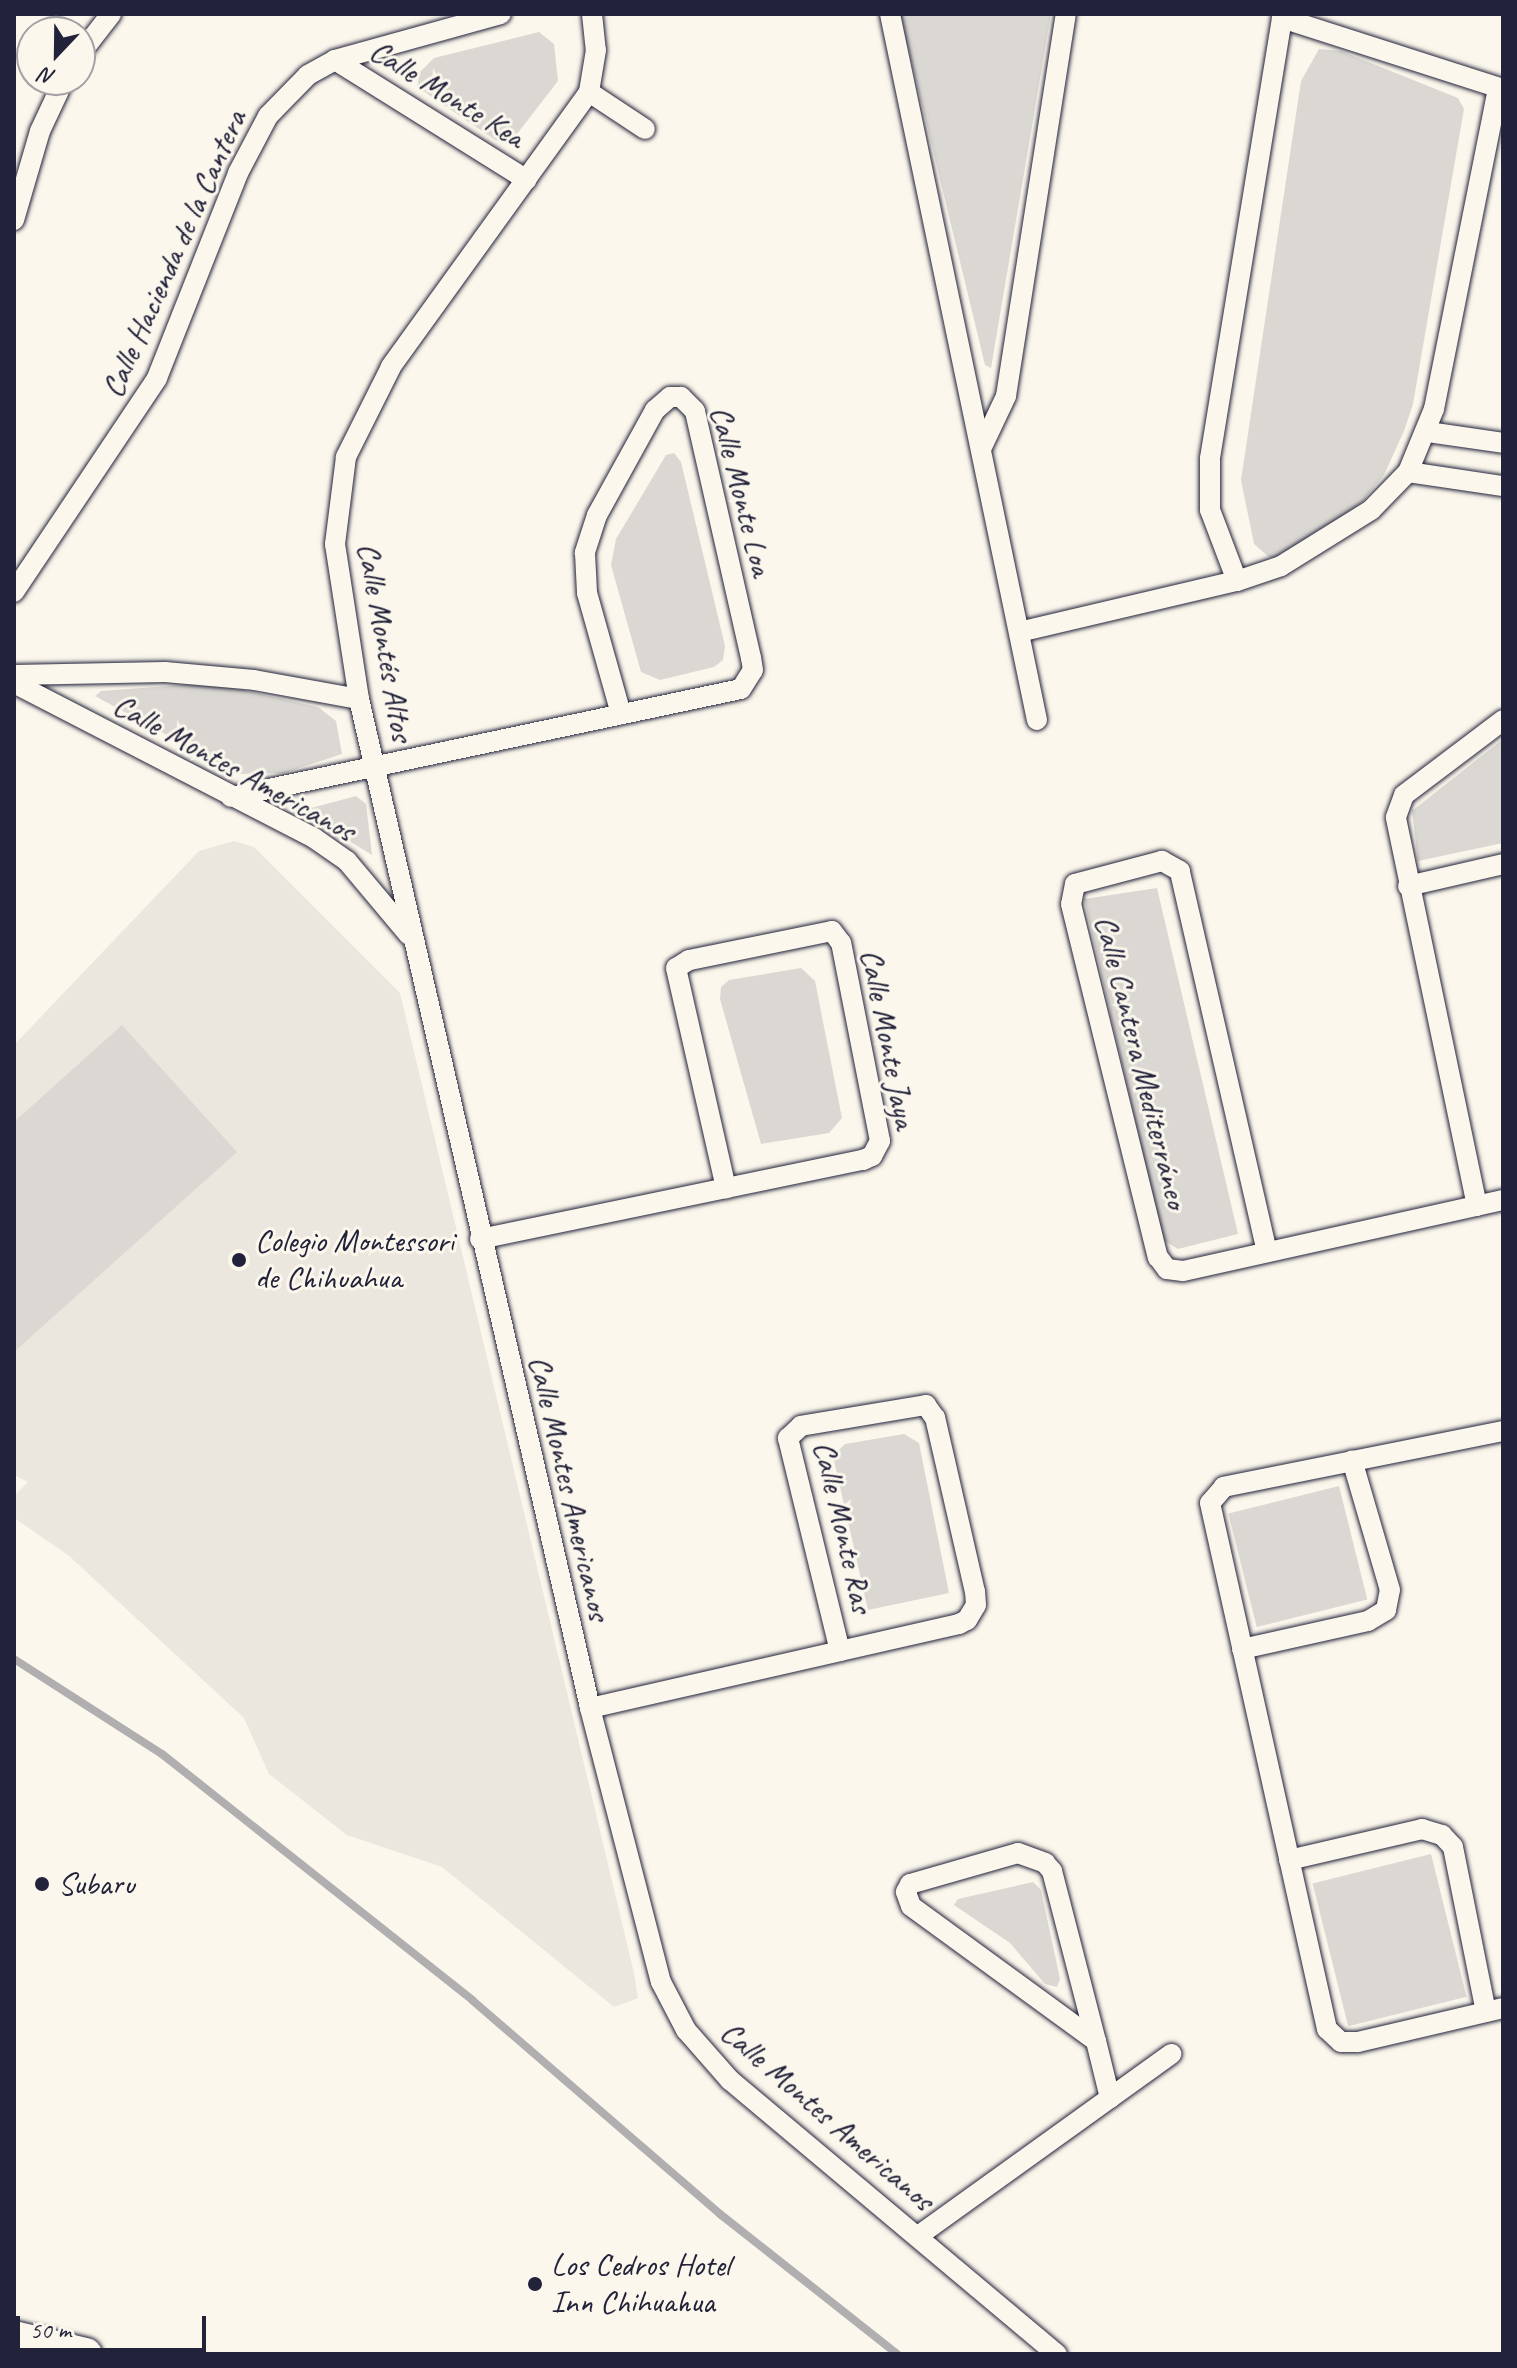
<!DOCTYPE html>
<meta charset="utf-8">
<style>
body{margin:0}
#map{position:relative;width:1517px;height:2368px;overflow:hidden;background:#fbf7ec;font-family:Caveat,sans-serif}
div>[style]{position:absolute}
.built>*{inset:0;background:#ebe7df}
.green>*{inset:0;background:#dbd8d3;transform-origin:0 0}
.stream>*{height:8px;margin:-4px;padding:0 4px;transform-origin:4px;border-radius:4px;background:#b1aeb0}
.roads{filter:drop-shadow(0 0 2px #22223b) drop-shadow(0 0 2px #22223b)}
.street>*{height:20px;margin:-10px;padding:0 10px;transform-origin:10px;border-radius:10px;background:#fbf7ec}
.primary>*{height:32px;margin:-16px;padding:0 16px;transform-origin:16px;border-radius:16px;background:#fbf7ec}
.dots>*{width:22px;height:22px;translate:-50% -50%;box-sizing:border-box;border:4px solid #fbf7ec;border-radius:50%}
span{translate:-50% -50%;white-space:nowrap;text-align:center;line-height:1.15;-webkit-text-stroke:6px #fbf7ec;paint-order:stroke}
.street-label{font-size:32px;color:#22223b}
.poi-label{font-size:32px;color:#22223b}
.left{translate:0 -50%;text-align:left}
.frame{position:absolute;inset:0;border:16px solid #22223b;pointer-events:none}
.north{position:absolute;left:16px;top:16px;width:80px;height:80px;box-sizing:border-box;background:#fbf7ec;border:2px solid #a4a2a5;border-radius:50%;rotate:202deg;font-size:22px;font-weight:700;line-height:32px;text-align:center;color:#22223b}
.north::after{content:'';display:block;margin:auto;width:28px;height:36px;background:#22223b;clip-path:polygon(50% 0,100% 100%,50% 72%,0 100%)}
.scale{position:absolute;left:16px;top:2316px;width:190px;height:36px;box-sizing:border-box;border:4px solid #22223b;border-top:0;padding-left:10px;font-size:24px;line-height:28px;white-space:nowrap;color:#22223b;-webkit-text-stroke:6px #fbf7ec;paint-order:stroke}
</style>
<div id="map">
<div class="built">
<div style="clip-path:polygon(234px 841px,254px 847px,400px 993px,634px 1973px,638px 1998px,614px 2007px,442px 1867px,347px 1835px,269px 1774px,244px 1718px,68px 1555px,14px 1518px,14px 1496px,28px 1482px,14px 1475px,14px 1045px,199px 851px)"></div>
</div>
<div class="green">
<div style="clip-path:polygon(900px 14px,1051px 14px,991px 368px,985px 365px)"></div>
<div style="clip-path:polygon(539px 32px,554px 44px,558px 81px,510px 143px,497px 141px,417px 87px,420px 72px,434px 58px)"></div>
<div style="clip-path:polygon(1319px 49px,1341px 51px,1458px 98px,1464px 109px,1413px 404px,1404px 431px,1384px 475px,1355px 510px,1286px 558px,1269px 557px,1254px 544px,1241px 480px,1301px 81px)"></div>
<div style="clip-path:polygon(674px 453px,681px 462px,725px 646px,723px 660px,714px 667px,660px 680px,641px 672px,611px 565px,616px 539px,666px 455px)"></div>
<div style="clip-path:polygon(211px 683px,318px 707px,336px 721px,342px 754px,284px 773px,239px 774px,95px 696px,101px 691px)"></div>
<div style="clip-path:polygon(1503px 739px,1503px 843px,1418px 861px,1412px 811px)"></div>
<div style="clip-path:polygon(356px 796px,366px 804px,372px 855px,300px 811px)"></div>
<div style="clip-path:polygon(1157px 888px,1238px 1234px,1178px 1249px,1163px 1240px,1084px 899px)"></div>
<div style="clip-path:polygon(801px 968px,815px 981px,842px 1118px,829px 1133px,761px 1144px,720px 999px,721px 987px,729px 980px)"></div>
<div style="clip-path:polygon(122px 1025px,237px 1152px,14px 1352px,14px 1122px)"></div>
<div style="clip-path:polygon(904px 1434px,919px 1443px,949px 1593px,868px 1610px,833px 1456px,845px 1444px)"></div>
<div style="left:1339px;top:1486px;width:117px;height:114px;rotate:76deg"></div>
<div style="left:1431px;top:1854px;width:147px;height:122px;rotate:76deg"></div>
<div style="clip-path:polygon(1033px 1882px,1041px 1890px,1060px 1979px,1057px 1987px,1045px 1984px,1010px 1943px,954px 1905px,958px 1899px)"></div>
</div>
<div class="stream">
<div style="left:14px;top:1659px;width:176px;rotate:32.7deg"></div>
<div style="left:162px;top:1754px;width:396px;rotate:38.4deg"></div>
<div style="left:472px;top:2000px;width:328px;rotate:40.8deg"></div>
<div style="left:720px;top:2214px;width:226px;rotate:38.3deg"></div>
</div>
<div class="roads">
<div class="street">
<div style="left:592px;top:14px;width:36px;rotate:84deg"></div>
<div style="left:596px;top:50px;width:43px;rotate:99.5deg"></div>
<div style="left:589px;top:92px;width:339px;rotate:125.8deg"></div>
<div style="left:391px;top:367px;width:101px;rotate:116.6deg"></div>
<div style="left:346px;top:457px;width:88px;rotate:97.2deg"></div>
<div style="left:335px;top:544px;width:157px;rotate:81.2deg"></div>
<div style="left:359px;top:699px;width:1035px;rotate:77.1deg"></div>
<div style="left:590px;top:1708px;width:283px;rotate:75.5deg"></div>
<div style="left:661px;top:1982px;width:54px;rotate:62.5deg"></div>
<div style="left:686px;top:2030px;width:67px;rotate:48.7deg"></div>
<div style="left:730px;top:2080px;width:427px;rotate:40deg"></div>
<div style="left:890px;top:14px;width:721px;rotate:78.24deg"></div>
<div style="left:1282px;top:18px;width:232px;rotate:17.8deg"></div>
<div style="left:80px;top:54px;width:51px;rotate:-52.2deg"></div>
<div style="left:335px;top:60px;width:226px;rotate:32deg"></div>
<div style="left:589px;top:92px;width:67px;rotate:33.5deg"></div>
<div style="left:14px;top:220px;width:93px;rotate:-73.7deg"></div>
<div style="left:40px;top:131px;width:56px;rotate:-64.8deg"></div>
<div style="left:1428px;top:432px;width:76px;rotate:8.3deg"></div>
<div style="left:981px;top:449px;width:59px;rotate:-64.7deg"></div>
<div style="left:1006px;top:396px;width:387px;rotate:-81.1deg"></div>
<div style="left:1408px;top:472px;width:96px;rotate:8.4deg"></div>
<div style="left:1237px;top:581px;width:76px;rotate:-110.8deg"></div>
<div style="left:1210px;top:510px;width:52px;rotate:-90deg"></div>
<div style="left:1210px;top:458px;width:450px;rotate:-80.7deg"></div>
<div style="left:14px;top:592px;width:257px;rotate:-56.2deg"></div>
<div style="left:157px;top:378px;width:220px;rotate:-68.4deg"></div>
<div style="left:238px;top:173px;width:64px;rotate:-62.2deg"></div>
<div style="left:268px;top:116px;width:57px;rotate:-45.7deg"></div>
<div style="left:308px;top:75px;width:31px;rotate:-29deg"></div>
<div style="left:335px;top:60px;width:172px;rotate:-15.5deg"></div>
<div style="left:1019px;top:632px;width:224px;rotate:-13.2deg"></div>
<div style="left:1237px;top:581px;width:46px;rotate:-18.8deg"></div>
<div style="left:1281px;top:566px;width:106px;rotate:-31.9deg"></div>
<div style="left:1371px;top:510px;width:53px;rotate:-45.8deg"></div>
<div style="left:1408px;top:472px;width:68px;rotate:-67.6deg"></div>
<div style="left:1434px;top:409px;width:327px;rotate:-78.7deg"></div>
<div style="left:14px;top:675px;width:151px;rotate:-1.1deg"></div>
<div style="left:165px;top:672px;width:89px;rotate:5.1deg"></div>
<div style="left:254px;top:680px;width:107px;rotate:10.3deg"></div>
<div style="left:14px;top:683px;width:338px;rotate:27.3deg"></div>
<div style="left:314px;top:838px;width:40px;rotate:34.9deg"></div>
<div style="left:347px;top:861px;width:97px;rotate:50deg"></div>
<div style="left:231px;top:797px;width:521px;rotate:-11.96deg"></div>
<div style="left:741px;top:689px;width:22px;rotate:-58deg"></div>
<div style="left:753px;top:670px;width:12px;rotate:-99deg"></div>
<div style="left:751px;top:658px;width:253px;rotate:-102.8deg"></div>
<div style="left:695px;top:411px;width:20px;rotate:-135deg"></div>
<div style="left:681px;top:397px;width:11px;rotate:180deg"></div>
<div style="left:670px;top:397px;width:20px;rotate:139deg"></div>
<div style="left:655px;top:410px;width:120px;rotate:118.9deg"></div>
<div style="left:597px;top:515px;width:40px;rotate:108deg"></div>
<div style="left:585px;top:553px;width:40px;rotate:87.1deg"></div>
<div style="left:587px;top:593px;width:126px;rotate:74.3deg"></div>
<div style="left:1408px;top:886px;width:98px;rotate:-13deg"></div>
<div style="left:1477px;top:1206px;width:397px;rotate:-101.8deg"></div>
<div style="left:1396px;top:817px;width:23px;rotate:-70deg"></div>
<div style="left:1404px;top:795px;width:124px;rotate:-37.1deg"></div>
<div style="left:480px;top:1239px;width:391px;rotate:-11.7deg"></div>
<div style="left:863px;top:1160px;width:10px;rotate:-24deg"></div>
<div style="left:872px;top:1156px;width:17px;rotate:-62deg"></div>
<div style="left:880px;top:1141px;width:202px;rotate:-101.1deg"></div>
<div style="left:841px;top:943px;width:15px;rotate:-127deg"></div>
<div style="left:832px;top:931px;width:146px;rotate:168.5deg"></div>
<div style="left:689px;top:960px;width:15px;rotate:148deg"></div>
<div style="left:676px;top:968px;width:226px;rotate:77.2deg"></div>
<div style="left:1267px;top:1252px;width:391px;rotate:-102.9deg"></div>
<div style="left:1180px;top:871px;width:21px;rotate:-151deg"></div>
<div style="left:1162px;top:861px;width:90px;rotate:165.2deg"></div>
<div style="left:1075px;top:884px;width:20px;rotate:101deg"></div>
<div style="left:1071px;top:904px;width:364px;rotate:76.2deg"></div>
<div style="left:1158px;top:1257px;width:15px;rotate:53deg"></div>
<div style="left:1167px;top:1269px;width:16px;rotate:7deg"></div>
<div style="left:1183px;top:1271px;width:328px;rotate:-12.5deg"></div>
<div style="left:1503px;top:1431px;width:285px;rotate:168.7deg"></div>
<div style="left:1224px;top:1487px;width:21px;rotate:131deg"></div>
<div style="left:1210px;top:1503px;width:539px;rotate:77.46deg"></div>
<div style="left:1327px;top:2029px;width:19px;rotate:43deg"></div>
<div style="left:1341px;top:2042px;width:17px"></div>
<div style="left:1358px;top:2042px;width:149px;rotate:-13.2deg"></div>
<div style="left:1242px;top:1649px;width:129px;rotate:-12.5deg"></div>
<div style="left:1368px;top:1621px;width:21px;rotate:-31deg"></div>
<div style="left:1386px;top:1610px;width:20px;rotate:-79deg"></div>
<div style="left:1390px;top:1590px;width:135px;rotate:-106.3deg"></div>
<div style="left:590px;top:1708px;width:256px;rotate:-12.8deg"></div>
<div style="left:840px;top:1651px;width:122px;rotate:-12.8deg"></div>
<div style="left:959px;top:1624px;width:9px;rotate:-27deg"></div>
<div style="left:967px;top:1620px;width:17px;rotate:-59deg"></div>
<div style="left:976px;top:1605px;width:13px;rotate:-94deg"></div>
<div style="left:975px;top:1592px;width:179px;rotate:-102.9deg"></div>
<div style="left:935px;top:1418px;width:16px;rotate:-125deg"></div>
<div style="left:926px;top:1405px;width:127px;rotate:170.5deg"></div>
<div style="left:801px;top:1426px;width:18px;rotate:137deg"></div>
<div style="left:788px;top:1438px;width:219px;rotate:76.3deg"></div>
<div style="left:1289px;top:1860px;width:137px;rotate:-13.1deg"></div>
<div style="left:1422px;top:1829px;width:21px;rotate:17deg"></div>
<div style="left:1442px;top:1835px;width:16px;rotate:47deg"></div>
<div style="left:1453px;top:1847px;width:168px;rotate:78.7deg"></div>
<div style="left:1096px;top:2041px;width:229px;rotate:-143.9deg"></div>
<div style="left:911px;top:1906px;width:15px;rotate:-110deg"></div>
<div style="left:906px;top:1892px;width:9px;rotate:-63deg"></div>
<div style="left:910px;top:1884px;width:112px;rotate:-16deg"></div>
<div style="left:1018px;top:1853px;width:29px;rotate:20deg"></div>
<div style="left:1045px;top:1863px;width:11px;rotate:49deg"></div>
<div style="left:1052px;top:1871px;width:176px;rotate:75.5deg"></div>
<div style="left:1096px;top:2041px;width:59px;rotate:76.2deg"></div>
<div style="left:918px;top:2236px;width:312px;rotate:-35.7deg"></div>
</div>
<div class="primary">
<div style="left:14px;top:2337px;width:74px;rotate:13.3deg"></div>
</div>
</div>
<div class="dots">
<div style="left:239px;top:1260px;background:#22223b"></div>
<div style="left:42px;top:1884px;background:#22223b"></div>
<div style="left:535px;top:2284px;background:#22223b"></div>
</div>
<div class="street-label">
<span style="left:447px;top:94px;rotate:32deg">Calle Monte Kea</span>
<span style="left:174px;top:254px;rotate:-66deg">Calle Hacienda de la Cantera</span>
<span style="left:741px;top:491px;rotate:76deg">Calle Monte Loa</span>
<span style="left:385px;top:642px;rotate:80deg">Calle Montés Altos</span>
<span style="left:234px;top:768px;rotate:29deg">Calle Montes Americanos</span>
<span style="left:888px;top:1039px;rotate:79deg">Calle Monte Jaya</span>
<span style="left:1141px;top:1062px;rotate:76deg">Calle Cantera Mediterráneo</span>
<span style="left:569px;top:1488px;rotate:77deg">Calle Montes Americanos</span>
<span style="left:843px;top:1527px;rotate:77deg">Calle Monte Ras</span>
<span style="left:827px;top:2116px;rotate:41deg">Calle Montes Americanos</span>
</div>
<div class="poi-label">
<span class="left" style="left:255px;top:1260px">Colegio Montessori<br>de Chihuahua</span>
<span class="left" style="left:58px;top:1884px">Subaru</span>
<span class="left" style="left:551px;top:2284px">Los Cedros Hotel<br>Inn Chihuahua</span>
</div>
<div class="frame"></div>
<div class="north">N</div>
<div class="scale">50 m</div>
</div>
